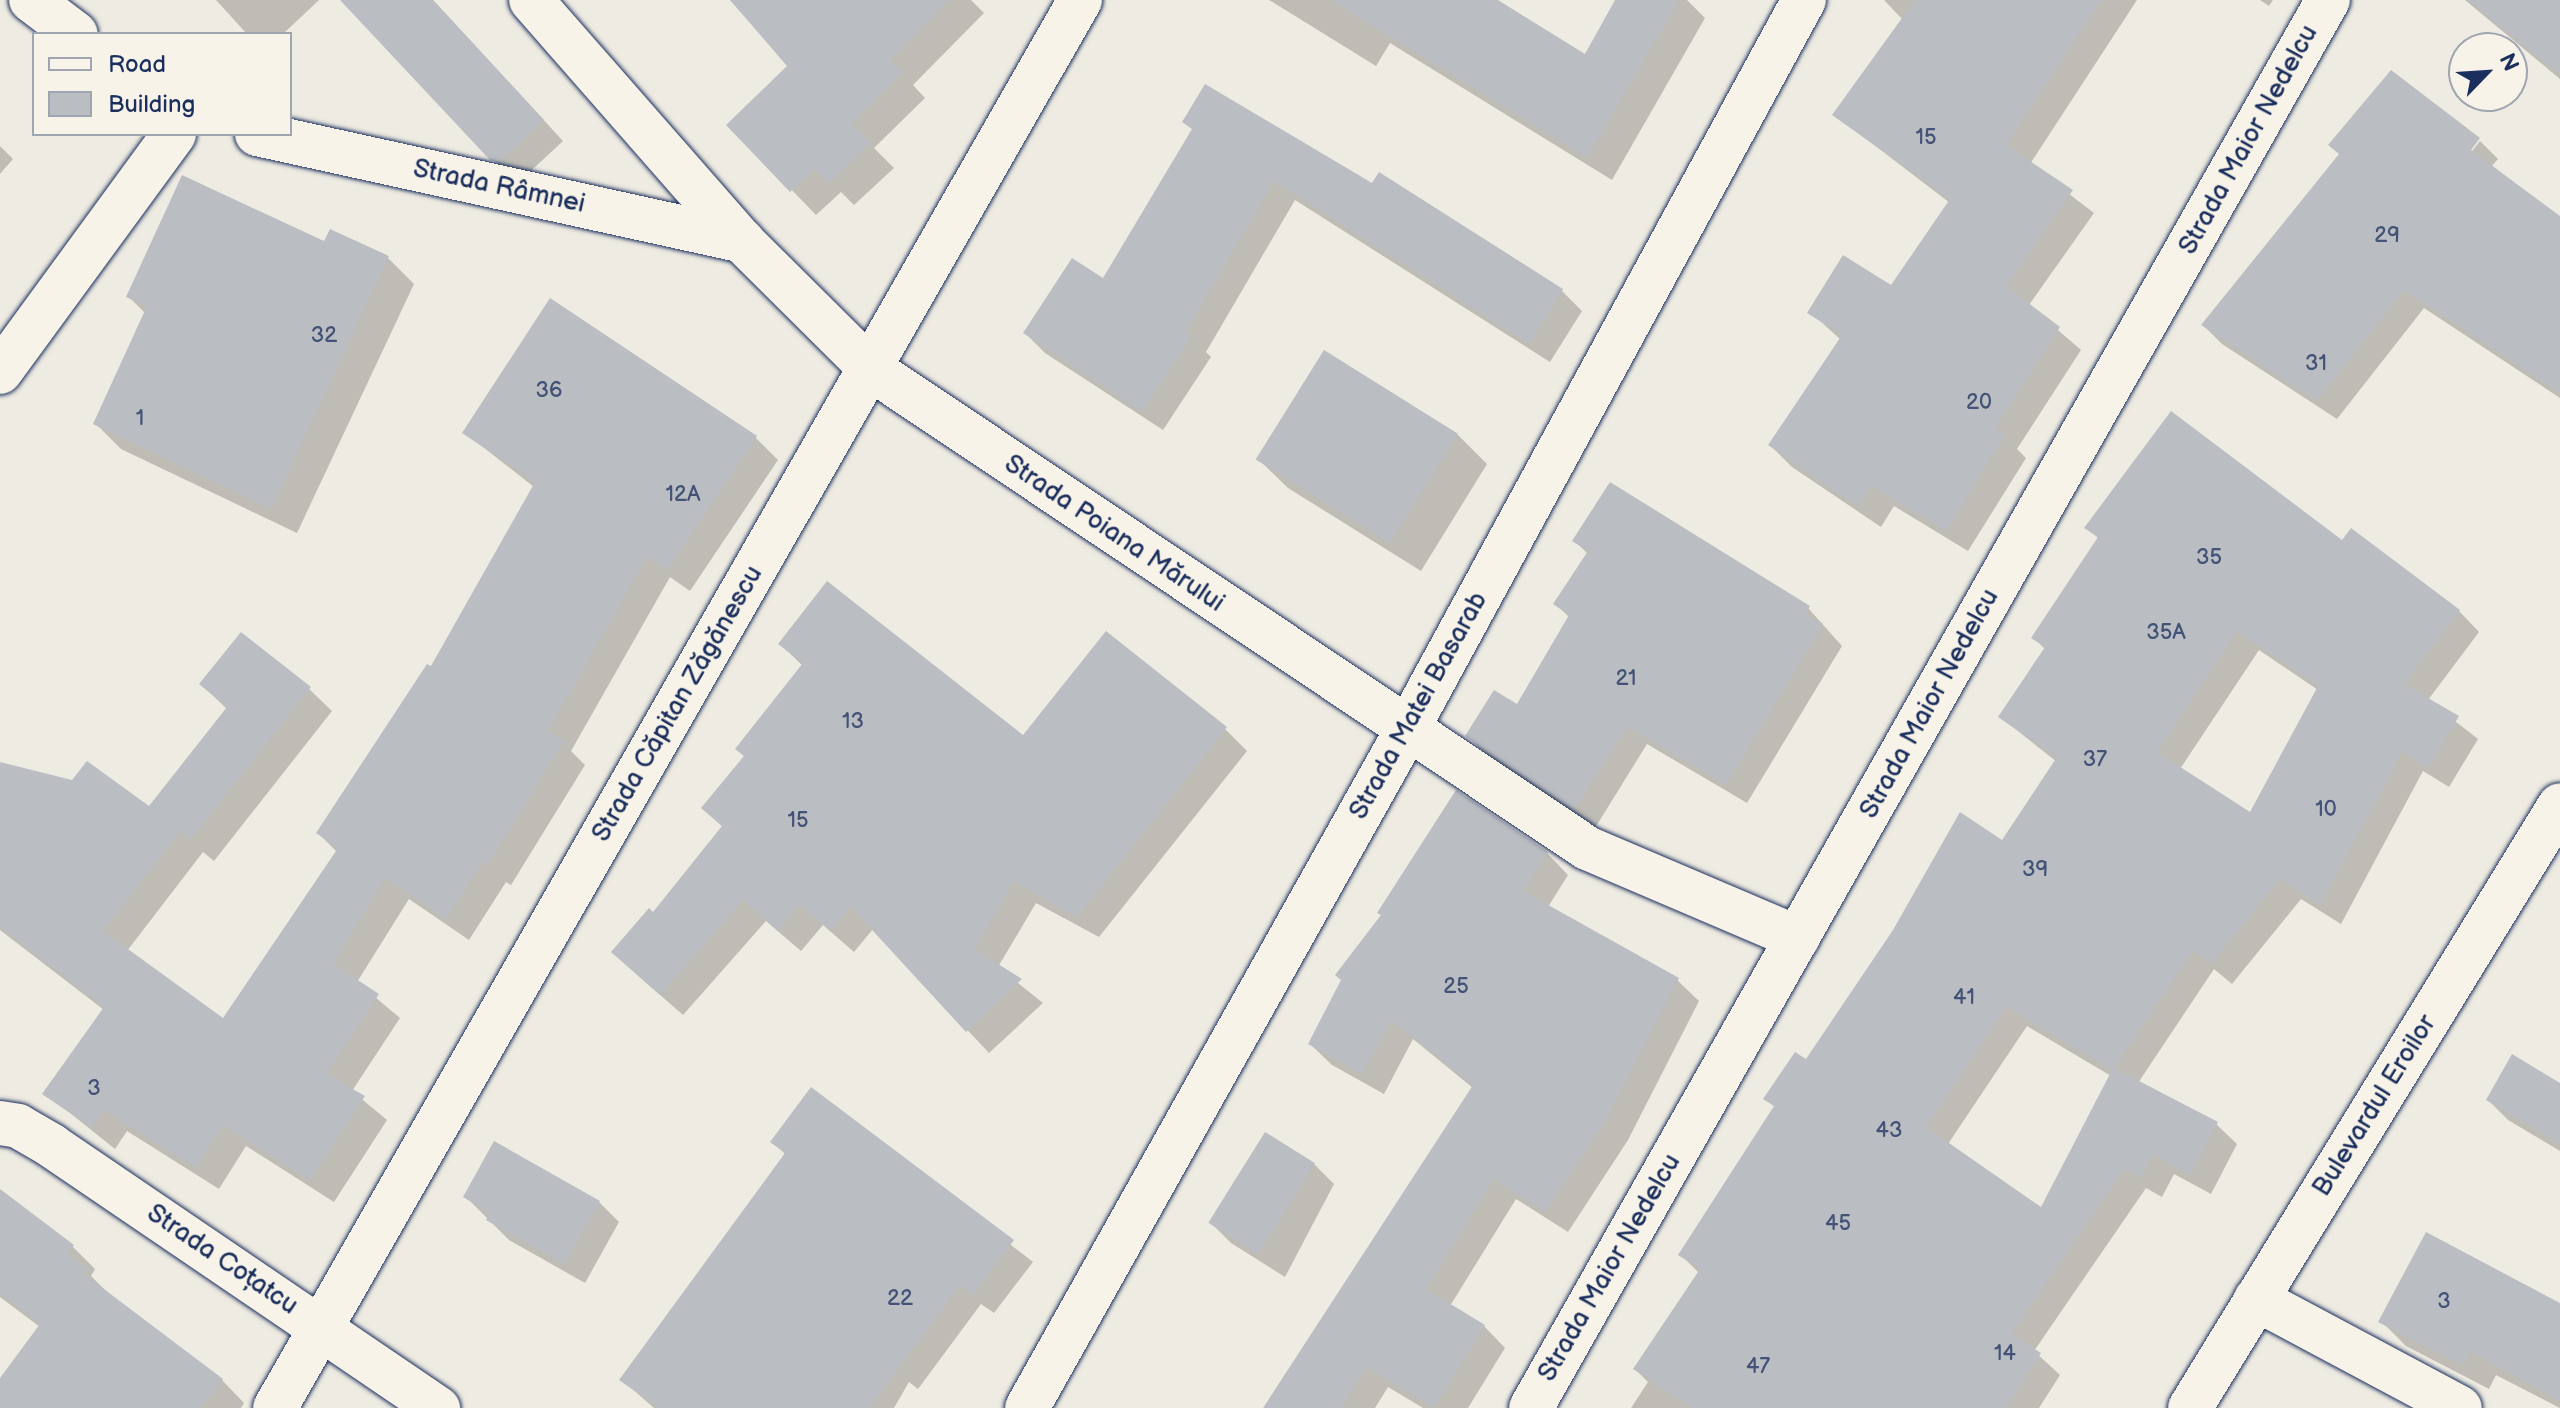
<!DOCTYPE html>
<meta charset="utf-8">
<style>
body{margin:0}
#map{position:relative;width:2560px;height:1408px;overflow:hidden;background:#eeebe2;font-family:"Balsamiq Sans",sans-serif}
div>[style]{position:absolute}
.shadow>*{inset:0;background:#0003}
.building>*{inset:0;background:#babdc2;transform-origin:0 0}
.roads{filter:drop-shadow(0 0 2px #1b2f5e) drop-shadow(0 0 2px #1b2f5e)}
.street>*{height:44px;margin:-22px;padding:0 22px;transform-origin:22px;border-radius:22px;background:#f7f3e8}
.secondary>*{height:44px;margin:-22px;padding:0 22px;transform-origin:22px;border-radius:22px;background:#f7f3e8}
.primary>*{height:44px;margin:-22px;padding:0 22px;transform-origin:22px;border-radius:22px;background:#f7f3e8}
span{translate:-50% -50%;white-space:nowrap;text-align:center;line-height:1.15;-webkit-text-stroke:8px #f7f3e8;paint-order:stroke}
.number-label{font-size:22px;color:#435277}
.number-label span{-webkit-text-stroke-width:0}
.street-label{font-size:26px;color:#1b2f5e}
.legend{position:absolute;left:32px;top:32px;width:260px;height:104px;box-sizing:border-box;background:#f7f3e8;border:2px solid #9fa5b1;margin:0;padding:10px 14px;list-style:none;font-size:24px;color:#1b2f5e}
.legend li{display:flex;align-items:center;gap:16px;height:40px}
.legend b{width:40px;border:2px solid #9fa5b1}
.north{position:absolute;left:2448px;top:32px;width:80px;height:80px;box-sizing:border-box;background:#f7f3e8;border:2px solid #9fa5b1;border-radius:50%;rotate:65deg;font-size:22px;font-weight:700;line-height:32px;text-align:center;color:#1b2f5e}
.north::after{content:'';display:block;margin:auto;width:28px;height:36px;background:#1b2f5e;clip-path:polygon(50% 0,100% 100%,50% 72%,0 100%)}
</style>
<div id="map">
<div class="shadow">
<div style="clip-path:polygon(216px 0,319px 0,283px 34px,247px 34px)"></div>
<div style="clip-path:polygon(343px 0,433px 0,563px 141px,520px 181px,512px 179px)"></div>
<div style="clip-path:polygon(730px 0,971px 0,984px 13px,913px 85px,925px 98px,874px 148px,894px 168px,854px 205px,841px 192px,816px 215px,729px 125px,790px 66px)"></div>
<div style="clip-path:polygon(1269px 0,1494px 0,1586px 57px,1618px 0,1687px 0,1705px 18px,1612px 180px,1390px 43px,1376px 66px)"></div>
<div style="clip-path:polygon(1884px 0,2137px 0,2030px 164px,2094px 213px,2029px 305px,2081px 350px,2017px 449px,2026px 458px,1968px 551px,1894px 506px,1881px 527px,1792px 467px,1770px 445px,1841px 340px,1810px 312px,1891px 287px,1950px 203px,1835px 115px,1903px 20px)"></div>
<div style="clip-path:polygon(2260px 0,2273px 0,2269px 6px)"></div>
<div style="clip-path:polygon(2465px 0,2560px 0,2560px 79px)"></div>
<div style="clip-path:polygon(1185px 122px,1372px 186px,1562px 291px,1582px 311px,1550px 362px,1295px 200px,1206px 352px,1211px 357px,1163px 430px,1045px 353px,1025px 333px,1104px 281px,1193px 130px)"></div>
<div style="clip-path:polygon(2480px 141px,2498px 159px,2491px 167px,2560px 219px,2560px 398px,2424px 308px,2337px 419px,2222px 344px,2203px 325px,2466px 159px)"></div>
<div style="clip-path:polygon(0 146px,13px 159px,0 174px)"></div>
<div style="clip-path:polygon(325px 244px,388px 258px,414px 284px,297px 533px,121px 449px,95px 423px,146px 314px,128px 296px)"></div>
<div style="clip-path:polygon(464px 432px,755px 437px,778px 460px,690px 591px,670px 577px,571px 751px,585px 765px,511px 885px,506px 882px,469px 940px,409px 899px,357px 982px,400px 1018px,352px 1091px,387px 1120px,334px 1202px,246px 1146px,219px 1189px,127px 1131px,115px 1149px,45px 1093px,104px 1010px,0 930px,0 765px,149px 809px,228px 710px,201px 684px,309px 689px,332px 711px,214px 861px,203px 852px,127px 951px,223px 1021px,337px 852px,318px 833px,431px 669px,534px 487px)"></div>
<div style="clip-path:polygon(1458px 435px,1487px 464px,1421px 571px,1288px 488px,1259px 460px)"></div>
<div style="clip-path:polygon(evenodd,2087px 527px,2342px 543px,2459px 611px,2479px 632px,2428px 700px,2478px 739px,2449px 787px,2423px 771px,2341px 924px,2301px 899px,2232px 984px,2214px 969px,2138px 1083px,2216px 1124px,2237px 1144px,2211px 1194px,2174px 1174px,2162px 1197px,2146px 1188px,2034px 1351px,2060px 1375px,2039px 1408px,1631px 1408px,1648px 1382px,1635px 1369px,1699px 1273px,1681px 1255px,1775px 1107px,1766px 1098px,1806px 1062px,2002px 843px,2057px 762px,2000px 717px,2046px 650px,2034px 638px,2099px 539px,2087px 527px,2259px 650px,2318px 690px,2251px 815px,2180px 769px,2259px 650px,2087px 527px,2027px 1026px,2111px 1076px,2042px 1210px,1948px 1144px,2027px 1026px)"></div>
<div style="clip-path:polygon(1575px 541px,1808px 608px,1842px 646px,1747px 803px,1647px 744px,1595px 828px,1487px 755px,1467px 736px,1518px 707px,1570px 618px,1556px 604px,1588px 554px)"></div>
<div style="clip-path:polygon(780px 644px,1024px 738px,1225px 729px,1247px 751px,1099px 937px,1036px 903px,998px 967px,1043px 1003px,989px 1053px,873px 929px,854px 952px,823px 925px,801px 951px,766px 921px,683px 1015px,635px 973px,653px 914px,724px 828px,703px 808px,746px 757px,803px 666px)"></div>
<div style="clip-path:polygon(1547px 853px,1568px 875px,1548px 907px,1677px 980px,1699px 1001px,1628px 1140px,1568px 1232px,1516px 1199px,1450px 1306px,1484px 1326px,1505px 1348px,1468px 1408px,1423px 1408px,1388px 1387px,1375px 1408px,1266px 1408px,1473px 1088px,1413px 1039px,1384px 1094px,1332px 1065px,1310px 1044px)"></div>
<div style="clip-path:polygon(2560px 1086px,2560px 1151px,2508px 1120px,2488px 1100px)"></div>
<div style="clip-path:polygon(811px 1090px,1033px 1262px,994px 1313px,981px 1304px,918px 1389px,909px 1382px,894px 1408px,654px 1408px,622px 1380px,786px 1155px,772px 1141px)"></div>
<div style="clip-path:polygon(1314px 1164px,1334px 1184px,1285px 1277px,1231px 1243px,1211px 1223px)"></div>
<div style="clip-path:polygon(0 1192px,72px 1246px,95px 1269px,91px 1276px,109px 1294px,222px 1380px,244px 1403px,241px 1408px,0 1408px,0 1381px,40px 1327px,0 1297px)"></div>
<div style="clip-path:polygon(465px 1196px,599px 1202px,619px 1222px,585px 1283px,509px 1240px)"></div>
<div style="clip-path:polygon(2560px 1306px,2560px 1408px,2496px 1375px,2489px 1389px,2406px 1346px,2381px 1321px)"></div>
</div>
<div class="building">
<div style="clip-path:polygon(340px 0,433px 0,544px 120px,499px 162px,490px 160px)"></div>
<div style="clip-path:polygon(730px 0,949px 0,890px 60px,902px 73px,851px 123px,871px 143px,829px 183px,815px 169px,790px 192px,726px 125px,787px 66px)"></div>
<div style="clip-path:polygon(1331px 0,1498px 0,1585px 54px,1615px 0,1679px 0,1587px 158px)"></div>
<div style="clip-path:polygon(1915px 0,2101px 0,2006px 145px,2073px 190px,2006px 286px,2060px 327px,1995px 428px,2005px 435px,1946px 531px,1872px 486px,1858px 507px,1768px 445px,1842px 335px,1807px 313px,1843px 255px,1891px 285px,1950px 199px,1832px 115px)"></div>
<div style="clip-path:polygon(2467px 0,2560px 0,2560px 75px)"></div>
<div style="clip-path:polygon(2391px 70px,2480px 138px,2471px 150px,2560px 216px,2560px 393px,2404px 290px,2317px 401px,2201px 325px,2339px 154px,2328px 145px)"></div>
<div style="clip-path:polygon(1205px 84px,1372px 183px,1379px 172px,1563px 289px,1529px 344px,1274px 181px,1186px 331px,1192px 336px,1142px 412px,1023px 333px,1072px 258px,1103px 278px,1192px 129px,1182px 122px)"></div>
<div style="clip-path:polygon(182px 175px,324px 241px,330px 229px,389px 256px,271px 509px,93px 424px,147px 306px,126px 297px)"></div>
<div style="clip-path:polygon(550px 298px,757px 436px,667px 570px,647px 557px,548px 731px,564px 741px,488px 864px,483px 861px,446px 919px,385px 878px,333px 964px,379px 994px,326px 1074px,365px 1096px,310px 1181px,223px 1125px,196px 1168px,104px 1110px,92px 1128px,42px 1094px,104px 1007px,0 927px,0 762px,72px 780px,87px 761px,149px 806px,227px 707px,199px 684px,241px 632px,311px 687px,190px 840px,180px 831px,103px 931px,223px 1018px,338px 848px,316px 833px,427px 664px,431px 666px,535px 482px,462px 433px)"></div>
<div style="left:1324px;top:350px;width:158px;height:129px;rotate:32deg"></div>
<div style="clip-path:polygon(evenodd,2171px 411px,2342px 540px,2351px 528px,2460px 610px,2404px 684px,2459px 716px,2428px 768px,2402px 752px,2320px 905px,2280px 879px,2211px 964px,2193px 950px,2114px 1068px,2218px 1122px,2190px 1175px,2153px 1155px,2141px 1178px,2124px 1169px,2011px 1334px,2041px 1353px,2006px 1408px,1692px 1408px,1633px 1369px,1700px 1269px,1678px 1255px,1774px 1106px,1763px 1099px,1795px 1052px,1806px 1059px,1893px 930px,1960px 812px,2002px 840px,2057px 757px,1998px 717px,2045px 647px,2031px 638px,2098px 537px,2084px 528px,2171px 411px,2237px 631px,2318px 686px,2250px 812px,2157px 752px,2237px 631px,2171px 411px,2006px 1007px,2112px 1070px,2041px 1207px,1926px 1127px,2006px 1007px)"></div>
<div style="clip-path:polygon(1610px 482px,1810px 606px,1805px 614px,1823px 624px,1726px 785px,1627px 726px,1574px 810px,1465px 736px,1494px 690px,1517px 704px,1569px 615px,1553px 604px,1588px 551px,1572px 541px)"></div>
<div style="clip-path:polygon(827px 581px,1023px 735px,1106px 631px,1227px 727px,1077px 917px,1014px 882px,974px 949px,1022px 979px,966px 1032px,851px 907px,831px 931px,800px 904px,778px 931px,743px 900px,660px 995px,611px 952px,649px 908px,653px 912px,722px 826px,701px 808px,744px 756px,735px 749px,803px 663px,778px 644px)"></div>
<div style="clip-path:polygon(1456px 790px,1548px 852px,1523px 891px,1679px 978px,1607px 1118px,1545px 1212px,1494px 1179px,1426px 1289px,1485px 1325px,1434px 1408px,1366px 1367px,1341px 1408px,1263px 1408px,1473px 1085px,1391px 1020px,1362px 1074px,1308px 1044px,1341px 980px,1335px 975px,1381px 915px,1377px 913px)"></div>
<div style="clip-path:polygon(2512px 1054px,2560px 1083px,2560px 1144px,2486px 1100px)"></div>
<div style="clip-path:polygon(811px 1087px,1014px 1240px,973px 1295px,960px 1285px,869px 1408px,659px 1408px,619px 1380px,785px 1153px,770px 1142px)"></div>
<div style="left:1265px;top:1132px;width:59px;height:107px;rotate:32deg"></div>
<div style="clip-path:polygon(494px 1141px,600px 1201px,564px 1264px,486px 1220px,490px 1213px,463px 1197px)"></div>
<div style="clip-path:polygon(0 1189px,74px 1245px,67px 1255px,88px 1269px,84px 1274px,223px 1379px,201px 1408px,0 1408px,0 1378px,40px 1324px,0 1294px)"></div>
<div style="clip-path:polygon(2426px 1232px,2560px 1303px,2560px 1401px,2471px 1352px,2463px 1366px,2378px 1322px)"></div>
</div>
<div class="roads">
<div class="street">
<div style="left:31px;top:0;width:56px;rotate:37.1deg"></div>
<div style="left:531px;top:0;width:320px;rotate:48.8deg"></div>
<div style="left:742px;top:241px;width:182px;rotate:44.8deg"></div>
<div style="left:871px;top:369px;width:861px;rotate:33.78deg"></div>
<div style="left:1587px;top:848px;width:229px;rotate:23.1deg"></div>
<div style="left:257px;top:134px;width:497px;rotate:12.4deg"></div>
<div style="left:0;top:372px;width:295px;rotate:-53.8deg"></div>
<div style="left:0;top:1123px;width:18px;rotate:9deg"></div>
<div style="left:18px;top:1126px;width:39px;rotate:30deg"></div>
<div style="left:52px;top:1146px;width:467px;rotate:34.2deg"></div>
<div style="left:2256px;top:1299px;width:231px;rotate:28.1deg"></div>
<div style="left:275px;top:1408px;width:1622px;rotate:-60.24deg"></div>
<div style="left:1531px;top:1408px;width:1618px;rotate:-60.49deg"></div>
</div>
<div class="secondary">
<div style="left:1027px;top:1408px;width:779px;rotate:-60.74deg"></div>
<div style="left:1408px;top:728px;width:829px;rotate:-61.46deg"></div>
</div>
<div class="primary">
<div style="left:2190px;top:1408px;width:707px;rotate:-58.47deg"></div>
</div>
</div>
<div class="number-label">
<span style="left:1926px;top:138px">15</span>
<span style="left:2387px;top:236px">29</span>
<span style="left:324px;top:336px">32</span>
<span style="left:2316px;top:364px">31</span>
<span style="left:549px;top:391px">36</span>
<span style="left:1979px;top:403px">20</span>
<span style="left:140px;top:419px">1</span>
<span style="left:683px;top:495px">12A</span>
<span style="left:2209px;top:558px">35</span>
<span style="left:2166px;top:633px">35A</span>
<span style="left:1626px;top:679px">21</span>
<span style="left:853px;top:722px">13</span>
<span style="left:2095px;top:760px">37</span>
<span style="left:2326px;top:810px">10</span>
<span style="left:798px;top:821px">15</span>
<span style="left:2035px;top:870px">39</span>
<span style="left:1456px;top:987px">25</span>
<span style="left:1964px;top:998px">41</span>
<span style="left:94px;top:1089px">3</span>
<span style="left:1889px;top:1131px">43</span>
<span style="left:1838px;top:1224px">45</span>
<span style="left:900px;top:1299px">22</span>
<span style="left:2444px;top:1302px">3</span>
<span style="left:2005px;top:1354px">14</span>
<span style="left:1758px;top:1367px">47</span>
</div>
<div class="street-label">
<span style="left:2249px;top:140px;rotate:-61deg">Strada Maior Nedelcu</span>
<span style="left:499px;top:187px;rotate:12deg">Strada Râmnei</span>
<span style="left:1114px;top:534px;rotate:34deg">Strada Poiana Mărului</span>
<span style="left:678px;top:704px;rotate:-60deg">Strada Căpitan Zăgănescu</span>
<span style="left:1930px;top:704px;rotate:-61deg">Strada Maior Nedelcu</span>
<span style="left:1419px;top:706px;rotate:-61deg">Strada Matei Basarab</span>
<span style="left:2375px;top:1106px;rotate:-58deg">Bulevardul Eroilor</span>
<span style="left:222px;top:1260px;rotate:34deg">Strada Coțatcu</span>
<span style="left:1610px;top:1268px;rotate:-60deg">Strada Maior Nedelcu</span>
</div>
<ul class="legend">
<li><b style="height:10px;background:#f7f3e8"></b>Road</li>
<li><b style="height:22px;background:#babdc2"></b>Building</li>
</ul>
<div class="north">N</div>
</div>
